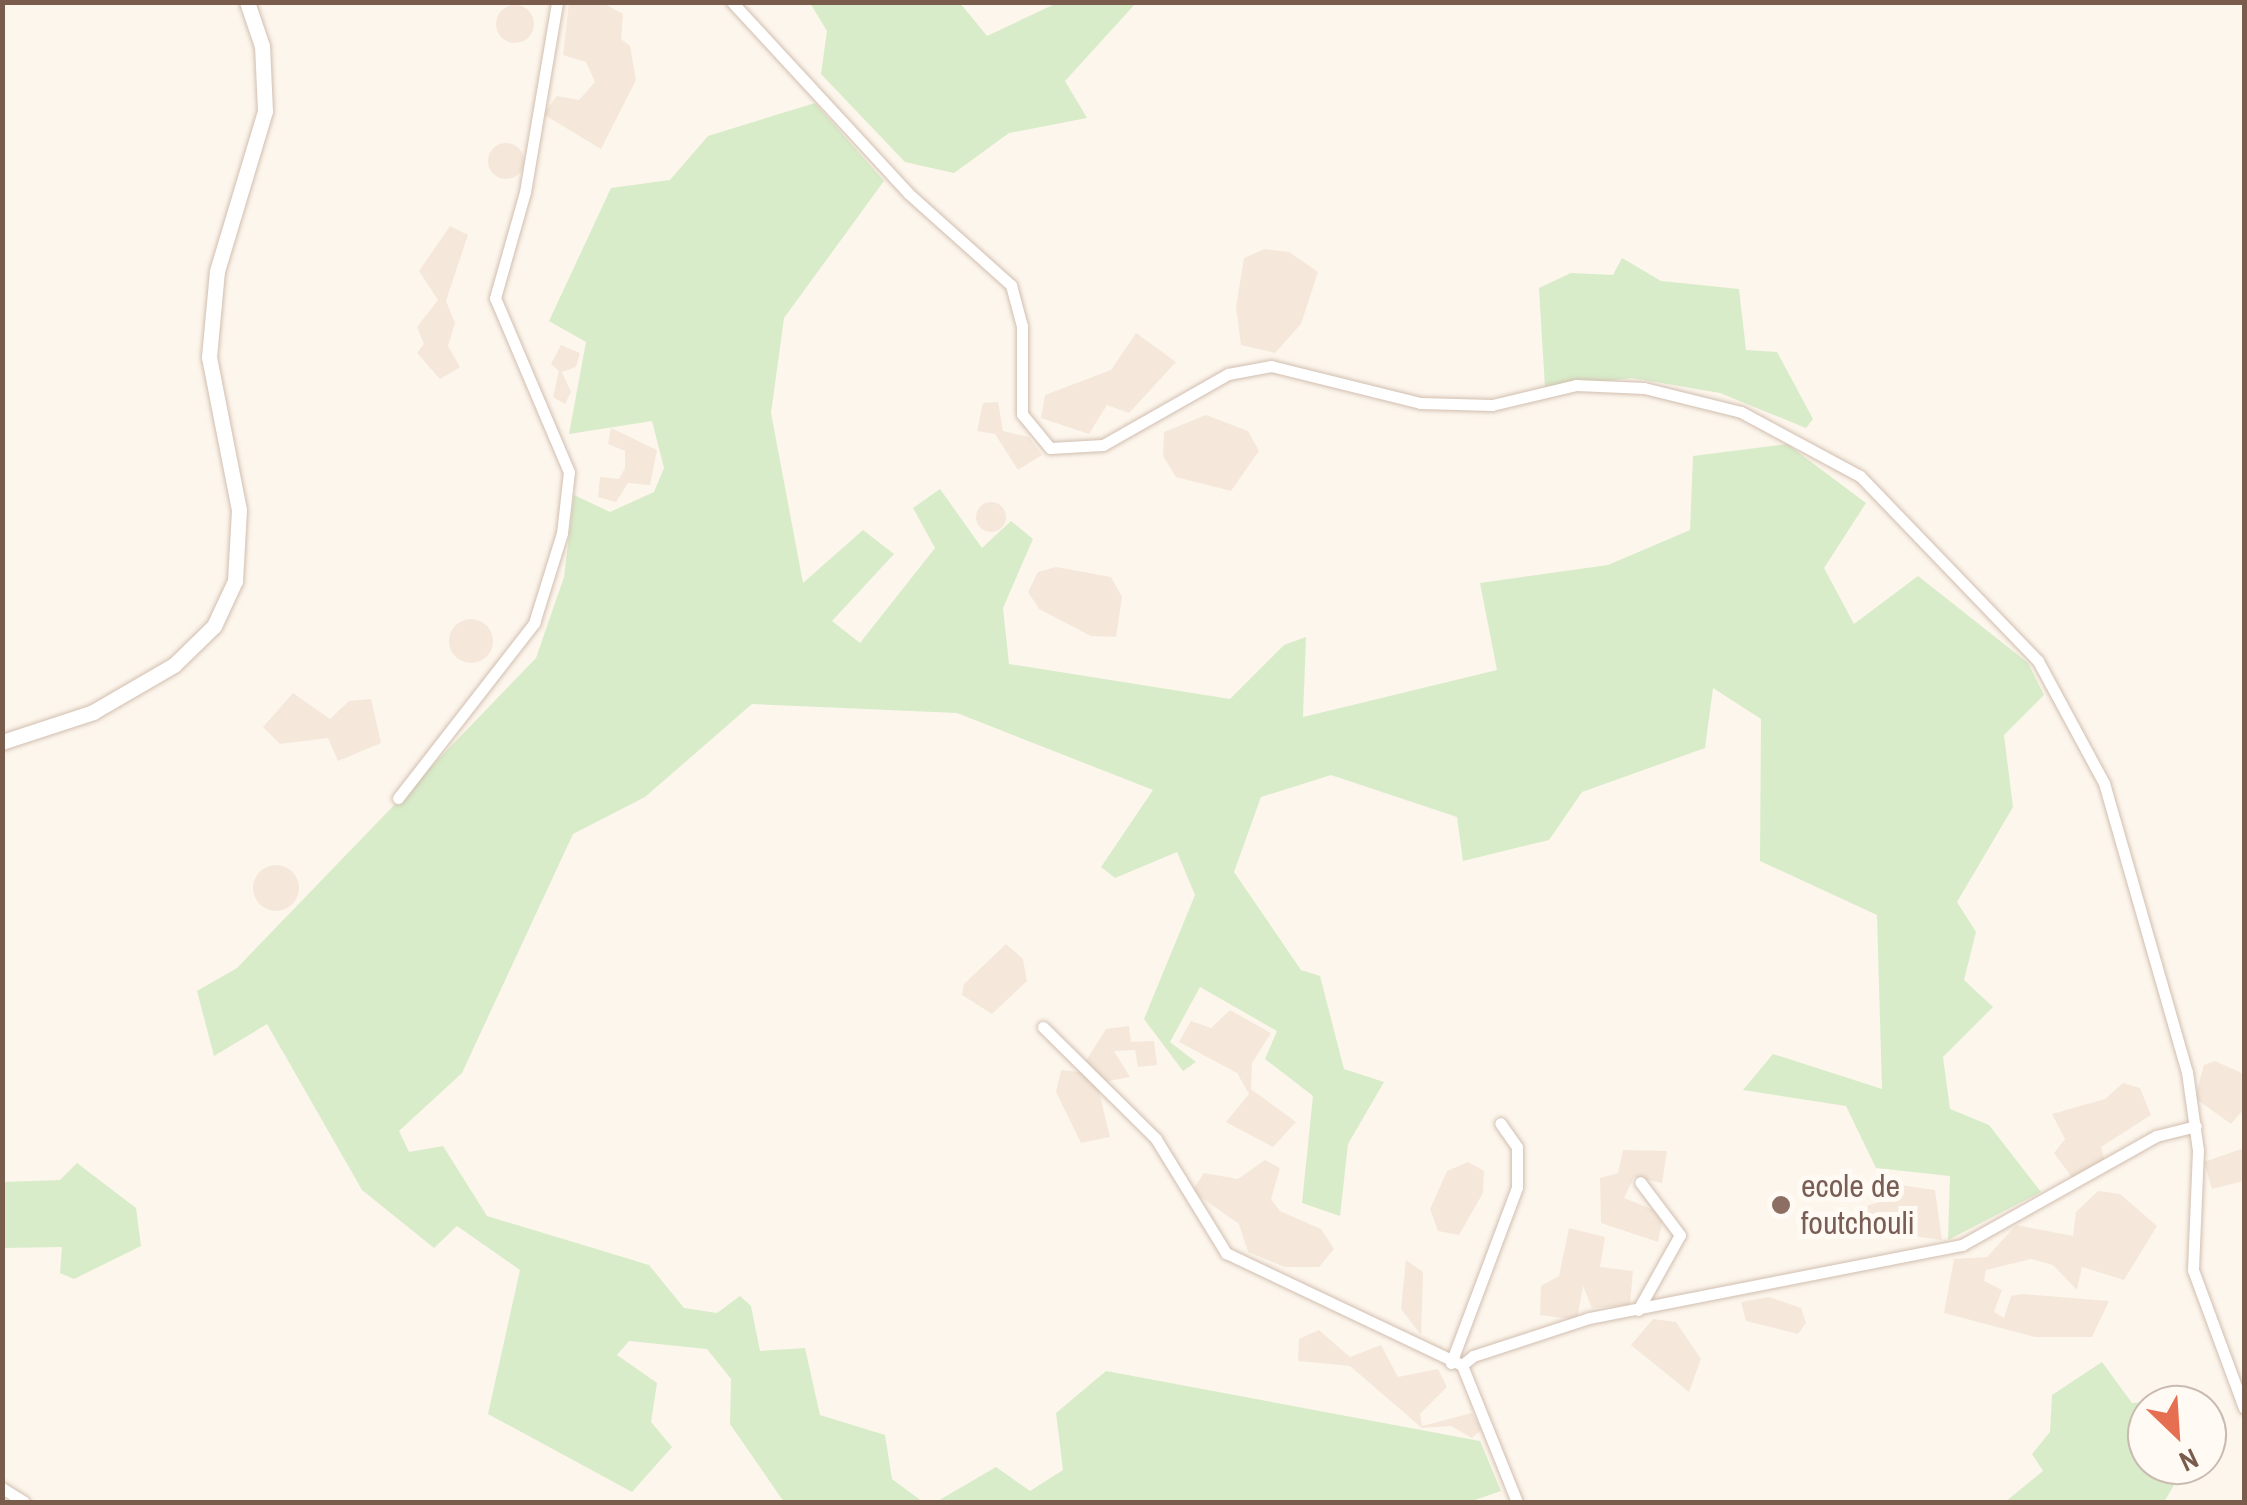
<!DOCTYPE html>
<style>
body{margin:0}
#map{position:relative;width:2247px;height:1505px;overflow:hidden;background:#fdf6ec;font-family:"Archivo Narrow",sans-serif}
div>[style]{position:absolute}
.residential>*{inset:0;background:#f5e8da}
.round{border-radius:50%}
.green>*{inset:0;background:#d8ecc9}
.roads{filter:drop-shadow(0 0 2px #d1beb0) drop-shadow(0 0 2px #d1beb0)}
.street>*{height:11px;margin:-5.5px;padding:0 5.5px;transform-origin:5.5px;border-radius:5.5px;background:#fff}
.secondary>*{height:15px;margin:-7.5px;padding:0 7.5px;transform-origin:7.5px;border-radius:7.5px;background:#fff}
.dots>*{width:28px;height:28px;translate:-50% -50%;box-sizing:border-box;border:5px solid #fffaf3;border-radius:50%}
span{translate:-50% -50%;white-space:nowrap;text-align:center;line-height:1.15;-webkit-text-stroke:10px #fffaf3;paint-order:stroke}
.education-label{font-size:32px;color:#785e54}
.left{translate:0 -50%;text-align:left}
.frame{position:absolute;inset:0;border:5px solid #7a5c4d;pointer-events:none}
.north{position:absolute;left:2127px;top:1385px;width:100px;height:100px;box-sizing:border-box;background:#fffaf3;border:2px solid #cabbb1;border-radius:50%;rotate:155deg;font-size:28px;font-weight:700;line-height:40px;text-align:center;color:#7a5c4d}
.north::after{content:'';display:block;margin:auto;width:35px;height:45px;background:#e76f51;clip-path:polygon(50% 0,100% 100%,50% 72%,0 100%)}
</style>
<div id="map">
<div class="residential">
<div style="clip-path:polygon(569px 3px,603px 3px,623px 14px,621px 39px,630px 46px,636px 80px,601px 149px,543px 114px,557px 96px,579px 100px,595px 82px,586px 62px,563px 55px)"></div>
<div class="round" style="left:496px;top:5px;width:38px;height:38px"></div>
<div class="round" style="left:488px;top:143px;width:36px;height:36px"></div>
<div style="clip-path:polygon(450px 226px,468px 235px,446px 301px,455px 323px,448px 346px,460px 367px,440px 379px,417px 353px,424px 344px,417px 327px,438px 300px,419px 271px)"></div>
<div style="clip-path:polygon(1265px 249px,1289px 252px,1318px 272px,1301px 324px,1275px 353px,1241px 345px,1236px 307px,1244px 258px)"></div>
<div style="clip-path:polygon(1136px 333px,1176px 362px,1129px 413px,1107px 405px,1089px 434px,1041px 418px,1045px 395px,1111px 370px)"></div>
<div style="clip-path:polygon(561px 345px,580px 353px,576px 367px,562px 372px,571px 392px,565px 404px,553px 397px,559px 371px,551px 364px)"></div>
<div style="clip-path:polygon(998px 402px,1003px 431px,1029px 437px,1042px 455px,1018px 470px,995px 434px,977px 431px,983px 403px)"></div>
<div style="clip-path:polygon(1206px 415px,1248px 431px,1259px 451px,1231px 491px,1176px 477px,1163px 456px,1164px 432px)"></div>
<div style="clip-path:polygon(611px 428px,657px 450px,650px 485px,628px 483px,616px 502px,598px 497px,600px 477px,619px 479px,625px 468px,625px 451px,608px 444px)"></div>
<div class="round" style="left:976px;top:502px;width:30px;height:30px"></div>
<div style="clip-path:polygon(1056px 567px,1111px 577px,1122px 597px,1116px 637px,1091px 636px,1039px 609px,1028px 592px,1038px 572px)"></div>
<div class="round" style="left:449px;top:619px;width:44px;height:44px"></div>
<div style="clip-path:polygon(293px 693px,330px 719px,349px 701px,371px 699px,381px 743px,338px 761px,328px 738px,280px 744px,263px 727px)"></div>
<div class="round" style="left:253px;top:865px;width:46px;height:46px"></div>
<div style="clip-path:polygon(1006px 944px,1023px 959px,1027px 981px,992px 1014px,962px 995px,964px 984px)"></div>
<div style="clip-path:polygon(1230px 1010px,1271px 1033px,1252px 1063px,1251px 1089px,1296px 1122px,1273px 1147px,1226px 1122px,1249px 1094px,1237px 1073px,1179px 1042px,1191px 1021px,1211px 1028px)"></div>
<div style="clip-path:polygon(1129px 1026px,1131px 1042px,1154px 1041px,1157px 1065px,1138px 1067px,1135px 1050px,1114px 1051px,1130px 1077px,1097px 1083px,1110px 1137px,1081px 1143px,1056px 1092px,1061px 1070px,1079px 1072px,1106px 1029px)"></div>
<div style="clip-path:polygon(2215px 1061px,2244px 1074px,2244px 1109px,2231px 1124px,2195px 1098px,2204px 1065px)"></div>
<div style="clip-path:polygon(2123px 1083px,2140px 1088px,2151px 1115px,2101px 1147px,2107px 1169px,2074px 1180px,2054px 1153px,2065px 1139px,2052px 1114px,2105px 1099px)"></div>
<div style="clip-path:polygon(2244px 1148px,2244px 1181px,2212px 1189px,2204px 1162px)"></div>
<div style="clip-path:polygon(1623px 1150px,1667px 1151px,1662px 1183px,1634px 1177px,1624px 1198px,1664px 1214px,1658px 1242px,1601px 1223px,1600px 1178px,1618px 1173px)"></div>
<div style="clip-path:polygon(1265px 1160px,1280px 1168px,1271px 1199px,1280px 1211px,1321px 1229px,1334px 1249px,1319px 1267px,1285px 1267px,1248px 1252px,1239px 1224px,1192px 1191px,1204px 1173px,1238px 1179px)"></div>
<div style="clip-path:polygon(1468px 1162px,1484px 1171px,1483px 1193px,1459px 1235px,1438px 1231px,1430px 1209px,1447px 1171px)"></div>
<div style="clip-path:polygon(1886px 1183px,1935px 1190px,1942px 1240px,1912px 1236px,1909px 1214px,1883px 1213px,1877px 1232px,1860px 1230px,1862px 1207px,1880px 1202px)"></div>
<div style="clip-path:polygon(2098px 1191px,2120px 1194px,2157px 1226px,2124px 1280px,2082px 1267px,2077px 1290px,2053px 1265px,2031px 1259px,1986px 1270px,1984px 1281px,2002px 1290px,1994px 1312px,2004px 1318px,2011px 1296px,2022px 1294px,2109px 1301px,2092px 1337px,2035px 1337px,1944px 1313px,1954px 1259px,1987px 1257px,2016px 1225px,2073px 1236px,2076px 1212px)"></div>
<div style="clip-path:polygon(1569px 1228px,1605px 1237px,1600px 1267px,1633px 1271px,1630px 1305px,1592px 1308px,1583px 1286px,1577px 1320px,1540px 1315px,1541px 1286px,1559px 1276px)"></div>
<div style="clip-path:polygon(1406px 1260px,1423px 1272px,1421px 1335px,1401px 1309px)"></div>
<div style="clip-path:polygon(1769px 1297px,1801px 1308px,1806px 1323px,1798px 1334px,1746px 1321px,1741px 1302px)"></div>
<div style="clip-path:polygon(1653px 1319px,1676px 1322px,1701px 1359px,1689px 1392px,1631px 1345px)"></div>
<div style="clip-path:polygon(1319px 1330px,1350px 1357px,1381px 1345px,1398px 1377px,1438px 1369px,1447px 1387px,1420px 1414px,1422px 1426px,1472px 1413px,1481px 1430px,1472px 1438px,1451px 1426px,1422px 1428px,1350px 1366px,1298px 1361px,1299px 1339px)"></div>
</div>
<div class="green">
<div style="clip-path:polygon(810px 3px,960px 3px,987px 36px,1057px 3px,1136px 3px,1065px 81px,1087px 118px,1009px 133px,954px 173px,905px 162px,821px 74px,827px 31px)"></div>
<div style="clip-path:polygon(815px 103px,884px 181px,784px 318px,771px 413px,803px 583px,863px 530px,894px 554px,832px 621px,860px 643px,935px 548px,913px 508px,940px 489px,982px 548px,1011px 521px,1033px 539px,1003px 608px,1009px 664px,1230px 699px,1284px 645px,1306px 637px,1303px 717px,1497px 670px,1480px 583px,1608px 565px,1690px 530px,1693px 456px,1787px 444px,1866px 503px,1824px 568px,1854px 624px,1918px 576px,2028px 663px,2044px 695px,2004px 735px,2013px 807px,1957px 902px,1976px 932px,1964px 980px,1993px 1007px,1943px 1057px,1950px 1109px,1989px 1125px,2041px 1192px,1948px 1240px,1950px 1176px,1876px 1168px,1846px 1106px,1743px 1090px,1773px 1054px,1882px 1089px,1877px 915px,1760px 861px,1761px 719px,1713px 688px,1705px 748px,1582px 792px,1549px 840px,1463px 861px,1457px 817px,1331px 775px,1261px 797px,1234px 872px,1301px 970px,1320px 976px,1344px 1069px,1384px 1082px,1348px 1144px,1340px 1216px,1302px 1203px,1313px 1096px,1265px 1059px,1277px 1031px,1200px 987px,1170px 1042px,1196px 1062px,1183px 1071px,1144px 1019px,1195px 895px,1177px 852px,1115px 878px,1101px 867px,1153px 790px,957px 713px,752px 704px,645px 797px,573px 834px,462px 1073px,399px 1131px,409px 1152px,443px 1146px,487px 1216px,649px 1265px,684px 1308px,717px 1313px,740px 1296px,751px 1306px,760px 1351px,805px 1348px,820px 1415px,885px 1435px,892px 1479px,923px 1502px,784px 1502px,730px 1424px,731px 1379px,707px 1349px,629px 1341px,617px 1355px,657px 1383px,651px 1422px,672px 1447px,632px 1492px,488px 1414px,520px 1270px,457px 1226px,434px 1248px,362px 1190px,267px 1024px,214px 1056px,197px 991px,237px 968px,536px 658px,564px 577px,574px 495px,610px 512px,654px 492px,664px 468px,652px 421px,569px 434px,586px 342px,549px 321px,611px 188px,670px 180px,708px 136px)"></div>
<div style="clip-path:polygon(1622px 258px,1661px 281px,1739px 289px,1746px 350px,1777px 352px,1813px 419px,1806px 428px,1720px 393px,1632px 378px,1545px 388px,1539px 288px,1571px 273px,1613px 275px)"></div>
<div style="clip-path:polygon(77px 1163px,136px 1208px,141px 1246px,74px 1279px,60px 1273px,62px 1247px,3px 1248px,2px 1182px,60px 1180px)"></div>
<div style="clip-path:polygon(2102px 1362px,2132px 1403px,2198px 1397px,2200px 1405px,2147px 1405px,2147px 1465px,2186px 1465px,2164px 1502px,2005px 1502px,2043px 1471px,2032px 1454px,2050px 1432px,2052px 1395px)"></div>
<div style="clip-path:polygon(1106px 1371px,1480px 1441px,1501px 1491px,1469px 1502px,936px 1502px,996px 1467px,1030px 1491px,1063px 1470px,1056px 1413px)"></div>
</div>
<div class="roads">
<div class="street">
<div style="left:732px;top:2px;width:260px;rotate:47.3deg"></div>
<div style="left:908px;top:193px;width:138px;rotate:41.8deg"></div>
<div style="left:1011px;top:285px;width:42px;rotate:75deg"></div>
<div style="left:1022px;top:326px;width:88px;rotate:90deg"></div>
<div style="left:1022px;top:414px;width:44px;rotate:50.5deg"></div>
<div style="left:1050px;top:448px;width:53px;rotate:-3.2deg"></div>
<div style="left:1103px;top:445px;width:144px;rotate:-29.6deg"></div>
<div style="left:1228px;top:374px;width:44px;rotate:-10.5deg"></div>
<div style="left:1271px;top:366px;width:154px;rotate:13.9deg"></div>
<div style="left:1420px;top:403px;width:72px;rotate:1.6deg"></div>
<div style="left:1492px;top:405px;width:86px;rotate:-13.4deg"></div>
<div style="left:1576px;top:385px;width:68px;rotate:2.5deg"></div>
<div style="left:1644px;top:388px;width:100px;rotate:13.9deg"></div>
<div style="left:1741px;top:412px;width:135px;rotate:28.3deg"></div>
<div style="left:1860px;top:476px;width:257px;rotate:46.1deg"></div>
<div style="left:2038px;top:661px;width:139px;rotate:61.6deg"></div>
<div style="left:2104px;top:783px;width:301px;rotate:74deg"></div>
<div style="left:2187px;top:1072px;width:79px;rotate:82deg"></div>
<div style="left:2198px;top:1150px;width:120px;rotate:92.4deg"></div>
<div style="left:2193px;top:1270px;width:147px;rotate:69.7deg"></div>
<div style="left:398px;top:798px;width:222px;rotate:-52.1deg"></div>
<div style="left:534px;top:623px;width:94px;rotate:-72.7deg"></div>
<div style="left:562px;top:533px;width:61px;rotate:-83.5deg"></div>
<div style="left:569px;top:472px;width:189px;rotate:-113deg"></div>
<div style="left:495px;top:298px;width:110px;rotate:-74.2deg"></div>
<div style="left:525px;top:192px;width:193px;rotate:-80.4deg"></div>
<div style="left:1043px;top:1027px;width:159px;rotate:44.7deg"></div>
<div style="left:1156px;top:1139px;width:134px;rotate:58.4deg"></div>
<div style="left:1226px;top:1253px;width:261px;rotate:25.4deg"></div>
<div style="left:1638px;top:1310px;width:86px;rotate:-60.8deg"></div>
<div style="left:1680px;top:1235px;width:66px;rotate:-127deg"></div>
<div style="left:1451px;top:1363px;width:188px;rotate:-69.4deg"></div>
<div style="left:1517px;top:1187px;width:40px;rotate:-90deg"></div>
<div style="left:1517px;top:1147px;width:29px;rotate:-125deg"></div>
<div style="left:2px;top:1488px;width:26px;rotate:32deg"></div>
<div style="left:1517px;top:1502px;width:148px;rotate:-111.9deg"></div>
<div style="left:1462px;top:1365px;width:14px;rotate:-39deg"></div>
<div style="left:1473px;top:1356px;width:122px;rotate:-18.1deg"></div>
<div style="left:1589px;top:1318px;width:380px;rotate:-11.1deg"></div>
<div style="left:1962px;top:1245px;width:223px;rotate:-29.3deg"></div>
<div style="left:2156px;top:1136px;width:41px;rotate:-14deg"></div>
</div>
<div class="secondary">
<div style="left:2px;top:742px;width:96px;rotate:-18.2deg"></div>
<div style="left:93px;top:712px;width:94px;rotate:-30.1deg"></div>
<div style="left:174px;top:665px;width:56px;rotate:-44.3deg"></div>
<div style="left:214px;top:626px;width:50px;rotate:-65deg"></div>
<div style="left:235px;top:581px;width:71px;rotate:-86.8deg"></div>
<div style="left:239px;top:510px;width:156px;rotate:-101.1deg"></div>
<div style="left:209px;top:357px;width:86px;rotate:-84.7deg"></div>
<div style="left:217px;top:271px;width:167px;rotate:-73.3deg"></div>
<div style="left:265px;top:111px;width:65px;rotate:-92.6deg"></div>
<div style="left:262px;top:46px;width:46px;rotate:-108.8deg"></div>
</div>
</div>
<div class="dots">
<div style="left:1781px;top:1205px;background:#8d6e63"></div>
</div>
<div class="education-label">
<span class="left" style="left:1801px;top:1205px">ecole de<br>foutchouli</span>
</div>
<div class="frame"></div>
<div class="north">N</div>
</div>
